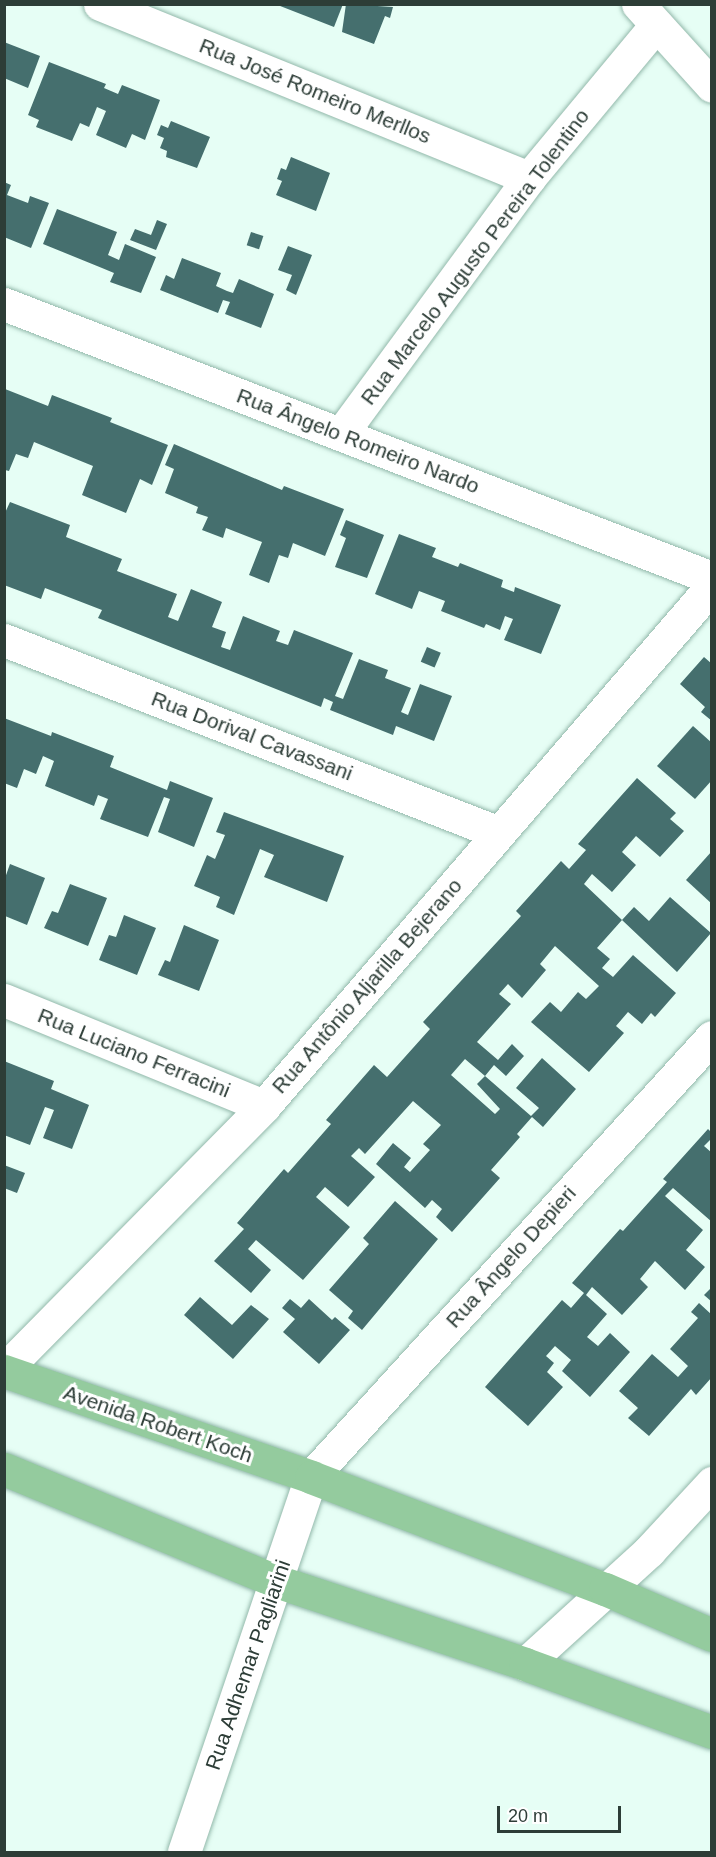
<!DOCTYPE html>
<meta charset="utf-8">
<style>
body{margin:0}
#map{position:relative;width:716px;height:1857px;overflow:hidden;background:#e6fef5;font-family:Arial,sans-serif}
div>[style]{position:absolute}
.building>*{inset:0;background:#456f6e;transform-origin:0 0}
.roads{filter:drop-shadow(0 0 2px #92b8aa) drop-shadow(0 0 2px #92b8aa)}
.minor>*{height:33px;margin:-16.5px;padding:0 16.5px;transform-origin:16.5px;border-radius:16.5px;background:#fff}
.primary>*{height:33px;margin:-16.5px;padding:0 16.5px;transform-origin:16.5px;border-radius:16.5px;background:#94cb9e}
span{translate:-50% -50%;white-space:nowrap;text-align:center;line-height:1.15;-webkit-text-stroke:6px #fff;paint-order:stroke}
.street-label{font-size:21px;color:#2d3d37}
.frame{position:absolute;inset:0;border:6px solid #2d3d37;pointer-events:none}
.scale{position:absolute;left:497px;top:1806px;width:124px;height:27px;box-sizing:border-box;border:3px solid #2d3d37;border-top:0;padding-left:8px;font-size:18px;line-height:21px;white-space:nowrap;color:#2d3d37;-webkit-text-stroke:4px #fff;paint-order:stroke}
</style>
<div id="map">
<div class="building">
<div style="clip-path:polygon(275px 4px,343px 4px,334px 27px)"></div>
<div style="clip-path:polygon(346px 4px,393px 7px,390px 18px,385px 16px,374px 44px,342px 32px)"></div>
<div style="clip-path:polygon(4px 42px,40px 56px,28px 88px,4px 78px)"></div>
<div style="clip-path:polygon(49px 62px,106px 84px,104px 88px,118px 94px,122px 85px,160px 100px,145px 140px,132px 134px,126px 148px,96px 135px,106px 111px,97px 107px,89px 127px,80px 123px,72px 141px,36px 127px,39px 120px,28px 115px)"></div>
<div style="clip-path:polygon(171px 121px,210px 137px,197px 168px,166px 157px,167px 151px,160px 148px,164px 138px,157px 135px,161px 125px,168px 128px)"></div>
<div style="clip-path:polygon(291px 157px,330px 173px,316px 211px,276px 195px,282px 181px,277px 179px,281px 168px,286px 170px)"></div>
<div style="clip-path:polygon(4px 182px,11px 185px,7px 195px,28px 203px,30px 196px,49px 203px,31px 248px,4px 237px)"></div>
<div style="clip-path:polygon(57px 209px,117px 232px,108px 255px,119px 260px,125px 244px,156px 257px,141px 293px,110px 282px,114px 273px,102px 268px,43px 244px)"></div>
<div style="clip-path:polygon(157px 220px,167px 224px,156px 250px,130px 240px,135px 229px,151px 235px)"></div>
<div style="left:251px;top:232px;width:13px;height:14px;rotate:18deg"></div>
<div style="clip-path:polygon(288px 246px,312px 255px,296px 295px,286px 290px,292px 275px,278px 270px)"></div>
<div style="clip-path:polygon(182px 258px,221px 273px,216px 286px,227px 291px,233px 293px,239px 279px,274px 294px,261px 328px,225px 314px,230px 302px,223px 300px,218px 313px,160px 290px,166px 275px,174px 279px)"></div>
<div style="clip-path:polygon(5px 389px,48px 406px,52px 395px,112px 418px,110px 422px,168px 445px,152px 485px,140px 479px,126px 513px,82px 495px,93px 466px,34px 442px,28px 458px,16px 454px,9px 471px,5px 470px)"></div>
<div style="clip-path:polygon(174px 444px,282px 490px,284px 486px,344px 509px,325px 556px,293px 543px,288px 558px,279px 555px,269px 583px,249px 575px,262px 542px,226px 528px,223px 538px,202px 530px,208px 517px,196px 513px,198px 507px,165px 493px,174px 469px,165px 465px)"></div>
<div style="clip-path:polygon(10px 502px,70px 525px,66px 537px,122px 559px,117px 571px,177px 594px,168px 617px,178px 621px,191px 589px,222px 602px,212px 627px,226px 632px,221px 647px,230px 650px,243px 616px,280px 631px,276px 641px,288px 645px,294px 630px,353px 653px,335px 696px,343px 699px,359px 659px,388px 670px,385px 678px,411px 688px,401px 712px,408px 715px,420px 684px,452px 696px,434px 741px,396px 726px,393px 735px,330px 710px,333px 702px,324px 698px,321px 707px,98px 618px,102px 610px,45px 588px,41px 599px,4px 585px,4px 515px)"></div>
<div style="clip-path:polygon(346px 520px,384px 535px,367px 578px,335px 567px,346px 538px,340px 535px)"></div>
<div style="clip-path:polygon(399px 534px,436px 548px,432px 557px,458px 567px,460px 563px,503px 580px,501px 587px,514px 592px,515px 587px,561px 605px,541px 654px,504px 640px,513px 619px,505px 616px,500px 630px,486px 624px,484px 628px,441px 611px,445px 601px,419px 591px,412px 609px,375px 594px)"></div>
<div style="left:427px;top:647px;width:15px;height:16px;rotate:23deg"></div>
<div style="clip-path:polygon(704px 657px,712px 664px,712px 721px,701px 712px,705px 707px,680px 684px)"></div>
<div style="clip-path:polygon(4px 718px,51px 736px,52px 732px,114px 756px,110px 767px,167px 790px,170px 781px,213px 798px,194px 847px,158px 832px,170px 799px,164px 797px,148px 837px,100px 819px,108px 799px,98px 795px,94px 806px,45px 786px,54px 761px,43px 756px,36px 774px,24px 769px,17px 788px,4px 783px)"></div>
<div style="clip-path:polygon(693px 726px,712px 743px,712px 780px,695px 799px,657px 766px)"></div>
<div style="clip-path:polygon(637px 778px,676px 813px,670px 819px,684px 831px,660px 857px,636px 836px,622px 852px,636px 865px,612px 892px,592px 874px,584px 884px,622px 920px,597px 948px,610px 959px,602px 968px,613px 977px,633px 955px,676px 993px,655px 1017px,651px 1013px,642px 1024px,628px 1012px,616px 1026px,624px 1033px,589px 1072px,531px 1022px,550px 1002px,561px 1012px,578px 992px,586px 999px,599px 986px,555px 946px,540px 964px,546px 970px,522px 998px,508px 984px,499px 994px,511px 1004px,477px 1042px,498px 1060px,512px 1044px,524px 1056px,506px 1076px,494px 1065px,485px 1076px,465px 1059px,451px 1075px,495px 1114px,500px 1109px,477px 1084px,485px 1076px,531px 1116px,539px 1108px,516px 1088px,542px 1058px,576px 1089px,543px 1127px,532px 1117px,517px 1134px,520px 1137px,491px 1170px,500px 1178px,452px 1232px,436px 1217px,442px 1209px,432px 1200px,425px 1208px,376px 1164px,393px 1143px,411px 1158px,404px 1167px,410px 1172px,430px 1150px,423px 1144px,441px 1125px,413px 1101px,365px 1154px,359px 1148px,351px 1156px,375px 1177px,348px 1207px,325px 1187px,316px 1197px,350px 1227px,303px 1280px,256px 1240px,248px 1249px,271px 1270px,251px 1293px,214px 1261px,244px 1229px,237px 1223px,284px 1169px,288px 1173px,331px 1124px,326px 1120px,374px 1065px,387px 1077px,430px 1029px,423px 1022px,521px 916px,516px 911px,561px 861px,569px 869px,586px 850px,578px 844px)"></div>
<div style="clip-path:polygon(224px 812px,344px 856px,327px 902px,264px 877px,274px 855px,260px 849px,234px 915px,216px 907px,220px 897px,194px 886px,207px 855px,215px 859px,225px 835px,216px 832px)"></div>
<div style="clip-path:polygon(712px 851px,712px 904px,686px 880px)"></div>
<div style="clip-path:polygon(10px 864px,45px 878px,27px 925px,5px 916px,5px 878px)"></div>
<div style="clip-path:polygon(70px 884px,107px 898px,88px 946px,44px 928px,52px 911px,58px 913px)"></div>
<div style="clip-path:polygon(670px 897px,711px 933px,677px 972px,622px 920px,634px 907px,649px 921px)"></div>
<div style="clip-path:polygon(124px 915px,156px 928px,137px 975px,99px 960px,109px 935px,116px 937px)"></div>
<div style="clip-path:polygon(184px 925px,219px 940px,199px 991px,158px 975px,165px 960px,170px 962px)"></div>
<div style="clip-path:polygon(4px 1061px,54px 1081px,51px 1089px,89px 1105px,72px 1149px,43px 1138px,54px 1110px,45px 1107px,30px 1145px,4px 1135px)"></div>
<div style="clip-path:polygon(708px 1129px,712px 1133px,712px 1138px,704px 1146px,712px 1153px,712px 1222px,673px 1188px,665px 1196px,703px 1230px,686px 1250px,705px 1267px,685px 1290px,655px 1261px,640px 1279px,648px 1287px,622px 1315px,592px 1287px,586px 1295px,607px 1314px,587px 1337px,598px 1346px,610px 1333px,630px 1352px,590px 1397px,562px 1371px,571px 1360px,555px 1346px,546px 1356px,554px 1363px,547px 1372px,563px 1387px,528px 1426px,485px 1387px,562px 1300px,571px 1308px,584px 1293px,572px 1283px,620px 1229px,623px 1231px,667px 1182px,663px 1179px)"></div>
<div style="clip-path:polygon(4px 1165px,25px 1173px,17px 1193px,4px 1188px)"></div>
<div style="clip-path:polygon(395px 1201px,438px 1239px,362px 1330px,348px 1318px,353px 1311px,329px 1290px,369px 1244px,363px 1238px)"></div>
<div style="clip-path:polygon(712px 1287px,712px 1302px,704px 1295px)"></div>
<div style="clip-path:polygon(200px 1297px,232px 1325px,251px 1305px,269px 1319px,233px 1359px,184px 1315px)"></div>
<div style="clip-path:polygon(290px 1299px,301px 1308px,309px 1299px,332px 1320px,335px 1317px,350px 1330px,319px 1364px,283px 1332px,295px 1319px,282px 1308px)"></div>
<div style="clip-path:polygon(699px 1303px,712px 1315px,712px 1377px,696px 1395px,691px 1389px,649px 1436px,628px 1418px,638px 1408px,619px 1391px,652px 1354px,678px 1377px,688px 1366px,670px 1349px,698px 1318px,691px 1312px)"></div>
</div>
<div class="roads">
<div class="minor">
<div style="left:100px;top:4px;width:463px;rotate:22.1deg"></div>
<div style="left:638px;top:4px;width:110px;rotate:47.9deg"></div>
<div style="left:4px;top:304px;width:759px;rotate:21.16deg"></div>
<div style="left:341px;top:434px;width:318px;rotate:-53.7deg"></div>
<div style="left:529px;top:178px;width:199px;rotate:-50.3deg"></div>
<div style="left:4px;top:640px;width:531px;rotate:21.3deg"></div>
<div style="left:4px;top:1000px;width:281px;rotate:22.2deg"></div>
<div style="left:4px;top:1370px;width:371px;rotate:-45.4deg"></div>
<div style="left:264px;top:1106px;width:686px;rotate:-49.25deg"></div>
<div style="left:525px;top:1664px;width:168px;rotate:-42.3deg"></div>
<div style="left:649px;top:1551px;width:93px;rotate:-47.2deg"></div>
<div style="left:184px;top:1852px;width:396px;rotate:-71.3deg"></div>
<div style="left:311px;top:1477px;width:595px;rotate:-47.66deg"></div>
</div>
<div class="primary">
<div style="left:4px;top:1371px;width:325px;rotate:19deg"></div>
<div style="left:311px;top:1477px;width:315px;rotate:20.9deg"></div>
<div style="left:605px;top:1589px;width:116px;rotate:23.3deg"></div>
<div style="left:4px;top:1469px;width:294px;rotate:22.4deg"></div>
<div style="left:276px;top:1581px;width:262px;rotate:18.4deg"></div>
<div style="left:525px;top:1664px;width:199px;rotate:20deg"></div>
</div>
</div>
<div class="street-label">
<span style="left:315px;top:91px;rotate:22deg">Rua José Romeiro Merllos</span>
<span style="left:475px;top:257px;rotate:-53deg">Rua Marcelo Augusto Pereira Tolentino</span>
<span style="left:358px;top:441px;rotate:21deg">Rua Ângelo Romeiro Nardo</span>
<span style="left:252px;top:736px;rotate:21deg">Rua Dorival Cavassani</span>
<span style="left:367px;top:986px;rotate:-49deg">Rua Antônio Aljarilla Bejerano</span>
<span style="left:134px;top:1053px;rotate:22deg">Rua Luciano Ferracini</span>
<span style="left:511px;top:1257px;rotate:-48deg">Rua Ângelo Depieri</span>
<span style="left:158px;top:1424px;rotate:19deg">Avenida Robert Koch</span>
<span style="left:248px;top:1665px;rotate:-71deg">Rua Adhemar Pagliarini</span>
</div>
<div class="frame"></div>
<div class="scale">20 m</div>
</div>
